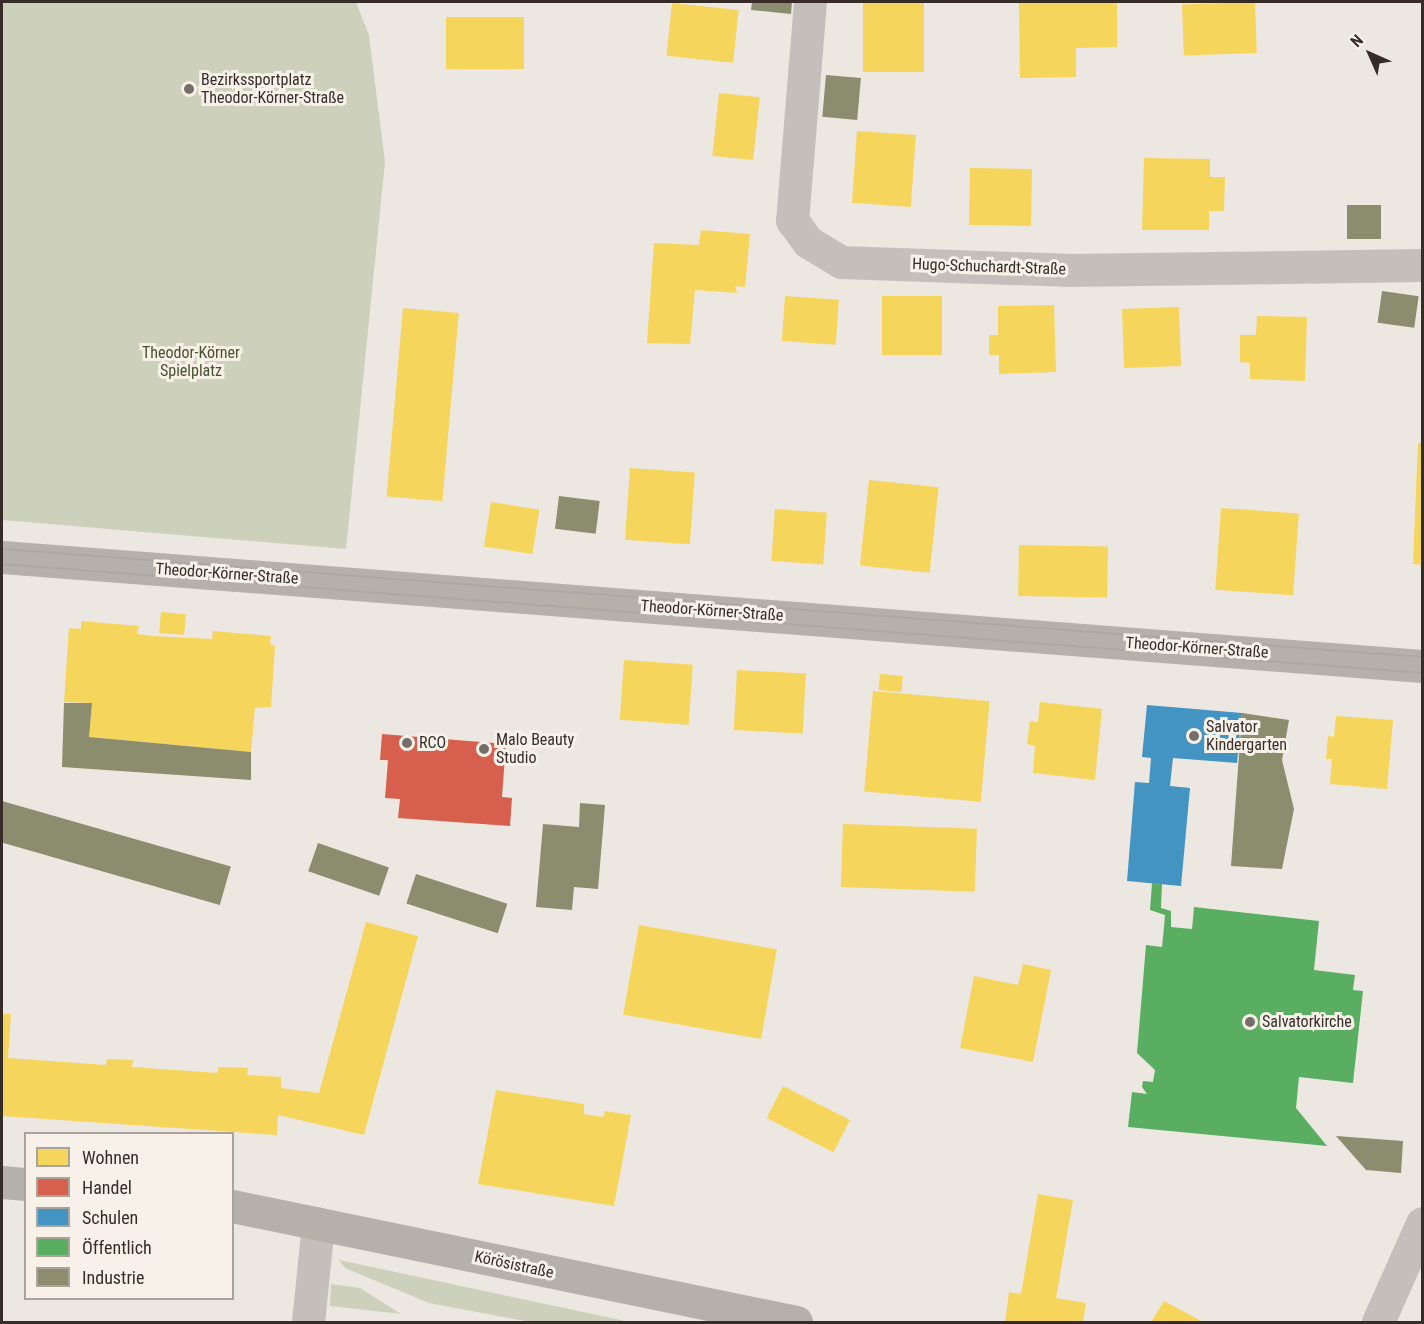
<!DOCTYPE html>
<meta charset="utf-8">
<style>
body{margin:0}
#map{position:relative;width:1424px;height:1324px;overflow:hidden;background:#ece7e1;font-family:"Roboto Condensed",sans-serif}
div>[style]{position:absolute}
.green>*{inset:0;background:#cdd1bc}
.homes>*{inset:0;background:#f6d55c;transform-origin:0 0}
.shops>*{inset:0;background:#d6604d}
.schools>*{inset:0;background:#4393c3}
.public>*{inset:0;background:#5aae61}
.industry>*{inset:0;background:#8c8c6e;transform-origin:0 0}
.street>*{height:33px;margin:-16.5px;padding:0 16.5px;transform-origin:16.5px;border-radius:16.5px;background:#c5bfbb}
.secondary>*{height:33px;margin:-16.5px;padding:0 16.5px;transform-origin:16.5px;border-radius:16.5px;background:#b6b0ab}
.tram>*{height:1.5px;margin:-0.75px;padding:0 0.75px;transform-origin:0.75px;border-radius:0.75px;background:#ada8a5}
.dots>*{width:16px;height:16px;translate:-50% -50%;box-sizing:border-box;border:3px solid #f8f1e9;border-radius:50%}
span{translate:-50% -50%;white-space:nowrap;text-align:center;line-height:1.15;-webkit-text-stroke:6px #f8f1e9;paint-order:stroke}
.poi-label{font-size:16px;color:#362d29}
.left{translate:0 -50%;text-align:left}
.street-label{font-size:16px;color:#362d29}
.park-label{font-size:16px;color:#46522f}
.frame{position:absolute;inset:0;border:3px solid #362d29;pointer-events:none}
.legend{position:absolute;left:24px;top:1132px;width:210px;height:168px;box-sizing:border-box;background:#f8f1e9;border:2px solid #aaa39c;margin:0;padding:8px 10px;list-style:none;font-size:18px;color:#362d29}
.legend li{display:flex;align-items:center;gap:12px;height:30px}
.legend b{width:30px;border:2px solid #aaa39c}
.north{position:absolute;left:1340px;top:24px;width:60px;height:60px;-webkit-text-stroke:4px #f8f1e9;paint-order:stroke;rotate:315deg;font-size:16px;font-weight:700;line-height:24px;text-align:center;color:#362d29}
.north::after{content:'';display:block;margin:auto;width:21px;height:27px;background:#362d29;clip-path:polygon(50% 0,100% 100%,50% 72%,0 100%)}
</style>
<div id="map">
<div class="green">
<div style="clip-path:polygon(2px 2px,356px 2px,369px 35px,385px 162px,346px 549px,2px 520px)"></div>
<div style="clip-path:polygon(339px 1260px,433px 1280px,630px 1322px,530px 1322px,429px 1303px,345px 1268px)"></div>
<div style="clip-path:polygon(331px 1284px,360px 1288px,401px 1314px,330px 1306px)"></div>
</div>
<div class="homes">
<div style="left:863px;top:2px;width:61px;height:70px"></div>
<div style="clip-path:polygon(1019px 2px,1117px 2px,1117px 47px,1076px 48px,1076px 77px,1020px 78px)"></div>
<div style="left:1255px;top:2px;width:51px;height:73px;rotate:88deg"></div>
<div style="left:672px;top:3px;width:67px;height:53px;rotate:6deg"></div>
<div style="left:446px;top:17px;width:78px;height:52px"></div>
<div style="left:719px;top:93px;width:41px;height:63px;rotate:6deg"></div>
<div style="left:857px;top:131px;width:59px;height:72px;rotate:4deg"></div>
<div style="clip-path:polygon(1144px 158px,1210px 159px,1210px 177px,1225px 177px,1224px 211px,1209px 211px,1209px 230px,1142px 230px)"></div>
<div style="left:970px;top:168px;width:62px;height:57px;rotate:1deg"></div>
<div style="clip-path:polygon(701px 230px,750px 234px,745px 287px,735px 286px,737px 293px,695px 290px,690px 344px,647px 343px,654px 243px,699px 245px)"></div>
<div style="left:785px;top:296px;width:54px;height:45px;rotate:4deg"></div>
<div style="left:942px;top:296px;width:59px;height:60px;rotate:90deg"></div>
<div style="clip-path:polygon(1054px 305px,1056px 372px,999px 374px,999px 355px,989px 355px,989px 335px,998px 335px,998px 306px)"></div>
<div style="left:1179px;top:307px;width:59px;height:57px;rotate:88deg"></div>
<div style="left:403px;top:308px;width:56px;height:189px;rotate:5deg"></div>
<div style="clip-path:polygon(1257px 316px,1307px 317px,1305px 381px,1250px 379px,1250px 363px,1240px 362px,1240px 335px,1256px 335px)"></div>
<div style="clip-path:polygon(1418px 443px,1422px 443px,1422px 565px,1413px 564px)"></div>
<div style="left:630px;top:468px;width:65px;height:72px;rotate:4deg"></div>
<div style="left:869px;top:480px;width:70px;height:86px;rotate:6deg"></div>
<div style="left:491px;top:502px;width:49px;height:45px;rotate:9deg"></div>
<div style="left:1221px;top:508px;width:78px;height:82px;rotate:4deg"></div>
<div style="left:775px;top:509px;width:52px;height:52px;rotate:4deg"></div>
<div style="left:1019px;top:545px;width:89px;height:51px;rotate:1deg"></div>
<div style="left:161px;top:612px;width:25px;height:21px;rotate:5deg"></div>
<div style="clip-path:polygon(81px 621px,139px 626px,137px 634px,152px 636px,212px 639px,213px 631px,271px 636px,270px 644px,275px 646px,271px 707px,255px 708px,251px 752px,89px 737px,92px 703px,64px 702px,69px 628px,81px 629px)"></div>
<div style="left:624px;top:660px;width:69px;height:60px;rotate:4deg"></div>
<div style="left:737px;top:670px;width:69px;height:60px;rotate:3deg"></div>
<div style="left:880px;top:674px;width:23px;height:16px;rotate:5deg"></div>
<div style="left:873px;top:691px;width:117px;height:101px;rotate:5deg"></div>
<div style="clip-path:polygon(1040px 702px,1102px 709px,1095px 780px,1033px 773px,1035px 746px,1027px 744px,1030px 721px,1038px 722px)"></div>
<div style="clip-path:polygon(1336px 716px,1393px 720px,1387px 789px,1330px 784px,1332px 759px,1326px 759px,1328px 736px,1334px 737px)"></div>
<div style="left:843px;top:824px;width:134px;height:63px;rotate:2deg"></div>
<div style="clip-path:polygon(366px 922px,418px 936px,364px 1135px,278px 1115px,277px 1135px,2px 1116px,2px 1014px,11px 1014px,8px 1058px,106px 1065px,107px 1059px,133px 1060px,132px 1067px,218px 1073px,218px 1067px,248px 1068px,247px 1075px,281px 1077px,281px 1088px,319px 1093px)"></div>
<div style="left:639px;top:925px;width:140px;height:91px;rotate:10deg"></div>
<div style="clip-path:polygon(1023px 964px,1051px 970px,1033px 1062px,960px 1048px,974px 976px,1018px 985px)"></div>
<div style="left:783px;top:1086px;width:75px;height:36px;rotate:27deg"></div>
<div style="clip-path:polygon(496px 1090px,584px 1104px,584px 1114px,603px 1117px,605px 1111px,631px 1115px,614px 1206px,478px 1184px)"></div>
<div style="clip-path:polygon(1038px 1194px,1073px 1200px,1056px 1298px,1086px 1303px,1083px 1322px,1005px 1322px,1009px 1292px,1021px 1294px)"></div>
<div style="clip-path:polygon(1164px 1301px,1203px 1322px,1151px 1322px)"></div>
</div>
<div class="shops">
<div style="clip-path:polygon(382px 734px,506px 744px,502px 797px,512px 798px,510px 826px,398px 818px,400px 799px,385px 798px,388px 760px,380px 760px)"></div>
</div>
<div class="schools">
<div style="clip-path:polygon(1147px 705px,1242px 713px,1237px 763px,1173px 758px,1170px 786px,1190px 788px,1181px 886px,1127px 881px,1135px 782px,1149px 783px,1151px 758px,1142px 757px)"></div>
</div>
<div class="public">
<div style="clip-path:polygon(1152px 883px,1162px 884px,1161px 908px,1171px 911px,1171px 927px,1192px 929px,1194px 907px,1319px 921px,1314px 970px,1355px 975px,1353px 990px,1363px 991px,1353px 1083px,1299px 1077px,1296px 1108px,1327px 1146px,1128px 1127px,1132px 1092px,1147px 1094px,1142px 1087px,1143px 1081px,1153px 1082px,1155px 1070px,1137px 1053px,1146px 945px,1162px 947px,1164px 927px,1165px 915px,1150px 910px)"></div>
</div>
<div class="industry">
<div style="clip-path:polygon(752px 2px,792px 2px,791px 14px,751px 10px)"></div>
<div style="left:826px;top:75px;width:35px;height:42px;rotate:5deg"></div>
<div style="left:1381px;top:205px;width:34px;height:34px;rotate:90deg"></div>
<div style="left:1382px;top:291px;width:37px;height:32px;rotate:8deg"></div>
<div style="left:559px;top:496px;width:41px;height:33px;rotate:7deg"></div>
<div style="clip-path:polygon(64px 703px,92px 703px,89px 737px,251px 752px,251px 780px,62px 767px)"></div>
<div style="clip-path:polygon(1242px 713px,1289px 720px,1282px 760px,1294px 809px,1282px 869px,1231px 866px)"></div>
<div style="left:2px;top:801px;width:238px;height:40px;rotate:16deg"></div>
<div style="clip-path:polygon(580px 803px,605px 805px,598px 889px,574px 887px,572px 910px,536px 907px,543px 824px,579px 827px)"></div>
<div style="left:318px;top:843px;width:75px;height:30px;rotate:19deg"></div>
<div style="left:416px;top:874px;width:96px;height:31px;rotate:18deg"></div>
<div style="clip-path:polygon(1336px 1136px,1403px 1141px,1401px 1173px,1366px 1170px)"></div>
</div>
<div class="street">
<div style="left:810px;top:2px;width:219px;rotate:94.7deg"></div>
<div style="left:792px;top:220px;width:27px;rotate:54deg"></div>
<div style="left:808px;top:242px;width:39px;rotate:31deg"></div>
<div style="left:841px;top:262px;width:225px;rotate:2deg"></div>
<div style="left:1066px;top:270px;width:356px;rotate:-0.8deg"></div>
<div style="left:308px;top:1322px;width:99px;rotate:-84.2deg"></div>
<div style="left:1378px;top:1322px;width:108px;rotate:-66deg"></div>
</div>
<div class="secondary">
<div style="left:2px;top:557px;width:1424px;rotate:4.39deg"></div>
<div style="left:2px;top:1182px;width:24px;rotate:5deg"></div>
<div style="left:232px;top:1206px;width:576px;rotate:11.62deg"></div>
</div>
<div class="tram">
<div style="left:2px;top:549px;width:1424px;rotate:4.35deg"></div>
<div style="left:2px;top:564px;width:1424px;rotate:4.39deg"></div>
</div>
<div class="dots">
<div style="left:189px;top:89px;background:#766e69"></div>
<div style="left:1194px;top:736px;background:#766e69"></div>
<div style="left:407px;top:743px;background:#766e69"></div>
<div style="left:484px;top:749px;background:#766e69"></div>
<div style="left:1250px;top:1022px;background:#766e69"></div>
</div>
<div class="poi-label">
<span class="left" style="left:201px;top:89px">Bezirkssportplatz<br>Theodor-Körner-Straße</span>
<span class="left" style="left:1206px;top:736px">Salvator<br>Kindergarten</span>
<span class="left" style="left:496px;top:749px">Malo Beauty<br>Studio</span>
<span class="left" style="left:419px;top:743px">RCO</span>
<span class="left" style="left:1262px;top:1022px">Salvatorkirche</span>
</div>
<div class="street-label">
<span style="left:989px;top:267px;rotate:2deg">Hugo-Schuchardt-Straße</span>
<span style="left:227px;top:574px;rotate:4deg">Theodor-Körner-Straße</span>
<span style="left:712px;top:611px;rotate:4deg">Theodor-Körner-Straße</span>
<span style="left:1197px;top:648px;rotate:4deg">Theodor-Körner-Straße</span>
<span style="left:514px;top:1265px;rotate:12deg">Körösistraße</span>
</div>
<div class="park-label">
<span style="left:191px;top:362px">Theodor-Körner<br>Spielplatz</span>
</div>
<div class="frame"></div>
<ul class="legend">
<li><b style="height:16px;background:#f6d55c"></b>Wohnen</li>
<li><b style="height:16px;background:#d6604d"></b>Handel</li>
<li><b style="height:16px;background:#4393c3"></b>Schulen</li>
<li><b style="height:16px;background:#5aae61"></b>Öffentlich</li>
<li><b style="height:16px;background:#8c8c6e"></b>Industrie</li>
</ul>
<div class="north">N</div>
</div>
